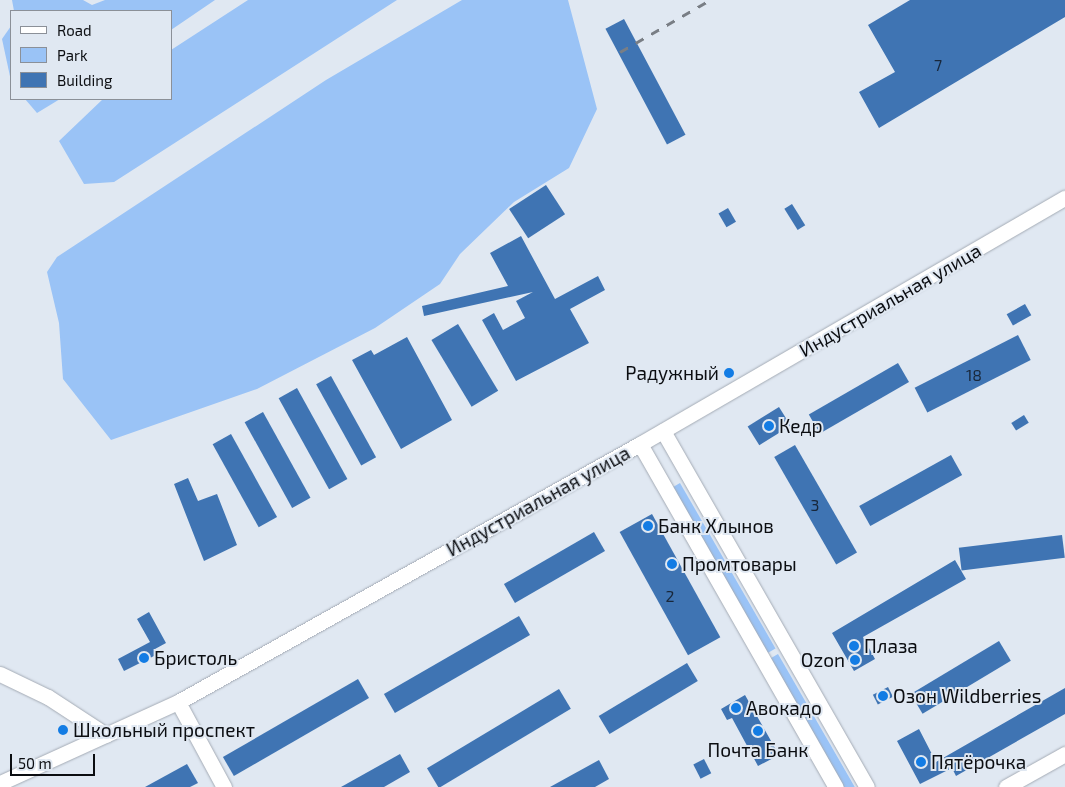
<!DOCTYPE html>
<meta charset="utf-8">
<style>
body{margin:0}
#map{position:relative;width:1065px;height:787px;overflow:hidden;background:#e0e8f2;font-family:"Exo 2",sans-serif}
div>[style]{position:absolute}
.green>*{inset:0;background:#9ac3f6;transform-origin:0 0}
.building>*{inset:0;background:#3f74b3;transform-origin:0 0}
.roads{filter:drop-shadow(0 0 1px #a4abb5) drop-shadow(0 0 1px #a4abb5)}
.minor>*{height:15px;margin:-7.5px;padding:0 7.5px;transform-origin:7.5px;border-radius:7.5px;background:#fff}
.rail>*{height:3px;margin-top:-1.5px;transform-origin:0;background:repeating-linear-gradient(90deg,#797e85 0 9px,transparent 0 18px)}
.dots>*{width:14px;height:14px;translate:-50% -50%;box-sizing:border-box;border:2px solid #e0e8f2;border-radius:50%}
span{translate:-50% -50%;white-space:nowrap;text-align:center;line-height:1.15;-webkit-text-stroke:4px #e0e8f2;paint-order:stroke}
.number-label{font-size:16px;color:#18273a}
.number-label span{-webkit-text-stroke-width:0}
.street-label{font-size:19px;color:#0b0d11}
.poi-label{font-size:19px;color:#0b0d11}
.right{translate:-100% -50%;text-align:right}
.left{translate:0 -50%;text-align:left}
.legend{position:absolute;left:10px;top:10px;width:162px;height:90px;box-sizing:border-box;background:#e0e8f2;border:1px solid #8b9098;margin:0;padding:6px 9px;list-style:none;font-size:15px;color:#0b0d11}
.legend li{display:flex;align-items:center;gap:10px;height:25px}
.legend b{width:25px;border:1px solid #8b9098}
.scale{position:absolute;left:10px;top:754px;width:85px;height:22px;box-sizing:border-box;border:2px solid #0b0d11;border-top:0;padding-left:6px;font-size:15px;line-height:18px;white-space:nowrap;color:#0b0d11;-webkit-text-stroke:4px #e0e8f2;paint-order:stroke}
</style>
<div id="map">
<div class="green">
<div style="clip-path:polygon(12px 0,83px 0,92px 5px,105px 0,215px 0,171px 30px,171px 11px,14px 11px)"></div>
<div style="clip-path:polygon(248px 0,397px 0,114px 182px,84px 184px,59px 141px,103px 99px,171px 99px,171px 50px)"></div>
<div style="clip-path:polygon(462px 0,568px 0,597px 109px,569px 168px,514px 202px,460px 254px,440px 284px,375px 328px,257px 389px,111px 440px,63px 379px,59px 323px,47px 272px,57px 257px,326px 80px)"></div>
<div style="clip-path:polygon(11px 26px,11px 81px,2px 39px)"></div>
<div style="clip-path:polygon(25px 99px,60px 99px,37px 113px)"></div>
<div style="left:680px;top:483px;width:191px;height:10px;rotate:60deg"></div>
<div style="left:778px;top:654px;width:154px;height:10px;rotate:60deg"></div>
</div>
<div class="building">
<div style="clip-path:polygon(910px 0,1065px 0,1065px 17px,879px 128px,859px 92px,895px 72px,868px 25px)"></div>
<div style="left:624px;top:19px;width:131px;height:21px;rotate:62deg"></div>
<div style="left:546px;top:185px;width:35px;height:44px;rotate:57deg"></div>
<div style="left:792px;top:204px;width:25px;height:9px;rotate:58deg"></div>
<div style="left:728px;top:208px;width:16px;height:11px;rotate:60deg"></div>
<div style="clip-path:polygon(521px 236px,555px 299px,598px 276px,605px 290px,570px 309px,589px 343px,516px 381px,482px 320px,494px 313px,503px 330px,525px 318px,516px 301px,533px 292px,424px 316px,422px 306px,508px 286px,490px 253px)"></div>
<div style="left:1025px;top:304px;width:13px;height:21px;rotate:61deg"></div>
<div style="left:458px;top:324px;width:78px;height:31px;rotate:59deg"></div>
<div style="left:1018px;top:335px;width:28px;height:116px;rotate:63deg"></div>
<div style="clip-path:polygon(407px 337px,452px 420px,401px 449px,352px 360px,371px 350px,374px 355px)"></div>
<div style="left:898px;top:363px;width:22px;height:103px;rotate:60deg"></div>
<div style="left:331px;top:376px;width:93px;height:17px;rotate:61deg"></div>
<div style="left:297px;top:388px;width:104px;height:21px;rotate:61deg"></div>
<div style="left:779px;top:407px;width:22px;height:37px;rotate:58deg"></div>
<div style="left:263px;top:412px;width:98px;height:21px;rotate:61deg"></div>
<div style="left:1024px;top:415px;width:9px;height:15px;rotate:58deg"></div>
<div style="left:231px;top:434px;width:95px;height:21px;rotate:61deg"></div>
<div style="left:795px;top:445px;width:124px;height:24px;rotate:60deg"></div>
<div style="left:951px;top:455px;width:23px;height:105px;rotate:61deg"></div>
<div style="clip-path:polygon(188px 478px,198px 501px,217px 494px,237px 545px,204px 561px,174px 484px)"></div>
<div style="left:652px;top:514px;width:141px;height:37px;rotate:61deg"></div>
<div style="left:594px;top:532px;width:22px;height:104px;rotate:60deg"></div>
<div style="left:1062px;top:535px;width:23px;height:104px;rotate:83deg"></div>
<div style="clip-path:polygon(955px 560px,966px 579px,863px 637px,875px 659px,854px 671px,832px 633px)"></div>
<div style="clip-path:polygon(149px 612px,166px 643px,155px 649px,158px 654px,124px 671px,118px 659px,150px 642px,137px 619px)"></div>
<div style="left:519px;top:616px;width:22px;height:156px;rotate:60deg"></div>
<div style="left:999px;top:641px;width:23px;height:103px;rotate:59deg"></div>
<div style="left:687px;top:663px;width:21px;height:103px;rotate:59deg"></div>
<div style="left:358px;top:679px;width:22px;height:156px;rotate:60deg"></div>
<div style="left:888px;top:687px;width:11px;height:17px;rotate:63deg"></div>
<div style="clip-path:polygon(1065px 688px,1065px 714px,956px 776px,952px 768px,920px 784px,897px 741px,919px 729px,936px 762px)"></div>
<div style="left:559px;top:689px;width:23px;height:154px;rotate:59deg"></div>
<div style="clip-path:polygon(745px 695px,779px 755px,758px 766px,732px 718px,727px 720px,721px 709px)"></div>
<div style="clip-path:polygon(400px 754px,410px 772px,384px 787px,341px 787px)"></div>
<div style="left:704px;top:759px;width:16px;height:12px;rotate:63deg"></div>
<div style="clip-path:polygon(599px 760px,609px 779px,595px 787px,550px 787px)"></div>
<div style="clip-path:polygon(187px 764px,198px 783px,190px 787px,145px 787px)"></div>
</div>
<div class="roads">
<div class="minor">
<div style="left:663px;top:431px;width:410px;rotate:60.2deg"></div>
<div style="left:640px;top:444px;width:395px;rotate:60.3deg"></div>
<div style="left:0;top:674px;width:53px;rotate:25.6deg"></div>
<div style="left:48px;top:697px;width:69px;rotate:33.2deg"></div>
<div style="left:178px;top:702px;width:97px;rotate:61.6deg"></div>
<div style="left:0;top:783px;width:196px;rotate:-24.5deg"></div>
<div style="left:178px;top:702px;width:529px;rotate:-29.18deg"></div>
<div style="left:640px;top:444px;width:491px;rotate:-30.1deg"></div>
<div style="left:1006px;top:787px;width:68px;rotate:-29.2deg"></div>
</div>
</div>
<div class="rail">
<div style="left:620px;top:52px;width:104px;rotate:-30deg"></div>
</div>
<div class="dots">
<div style="left:729px;top:373px;background:#137ce4"></div>
<div style="left:769px;top:426px;background:#137ce4"></div>
<div style="left:648px;top:526px;background:#137ce4"></div>
<div style="left:672px;top:564px;background:#137ce4"></div>
<div style="left:854px;top:646px;background:#137ce4"></div>
<div style="left:144px;top:658px;background:#137ce4"></div>
<div style="left:855px;top:660px;background:#137ce4"></div>
<div style="left:883px;top:696px;background:#137ce4"></div>
<div style="left:736px;top:708px;background:#137ce4"></div>
<div style="left:63px;top:730px;background:#137ce4"></div>
<div style="left:758px;top:731px;background:#137ce4"></div>
<div style="left:921px;top:762px;background:#137ce4"></div>
</div>
<div class="number-label">
<span style="left:938px;top:65px">7</span>
<span style="left:974px;top:375px">18</span>
<span style="left:815px;top:505px">3</span>
<span style="left:670px;top:596px">2</span>
</div>
<div class="street-label">
<span style="left:890px;top:300px;rotate:-30deg">Индустриальная улица</span>
<span style="left:538px;top:501px;rotate:-29deg">Индустриальная улица</span>
</div>
<div class="poi-label">
<span class="right" style="left:719px;top:373px">Радужный</span>
<span class="left" style="left:779px;top:426px">Кедр</span>
<span class="left" style="left:658px;top:526px">Банк Хлынов</span>
<span class="left" style="left:682px;top:564px">Промтовары</span>
<span class="left" style="left:864px;top:646px">Плаза</span>
<span class="left" style="left:154px;top:658px">Бристоль</span>
<span class="right" style="left:845px;top:660px">Ozon</span>
<span class="left" style="left:893px;top:696px">Озон Wildberries</span>
<span class="left" style="left:746px;top:708px">Авокадо</span>
<span class="left" style="left:73px;top:730px">Школьный проспект</span>
<span style="left:758px;top:750px">Почта Банк</span>
<span class="left" style="left:931px;top:762px">Пятёрочка</span>
</div>
<ul class="legend">
<li><b style="height:6px;background:#fff"></b>Road</li>
<li><b style="height:14px;background:#9ac3f6"></b>Park</li>
<li><b style="height:14px;background:#3f74b3"></b>Building</li>
</ul>
<div class="scale">50 m</div>
</div>
